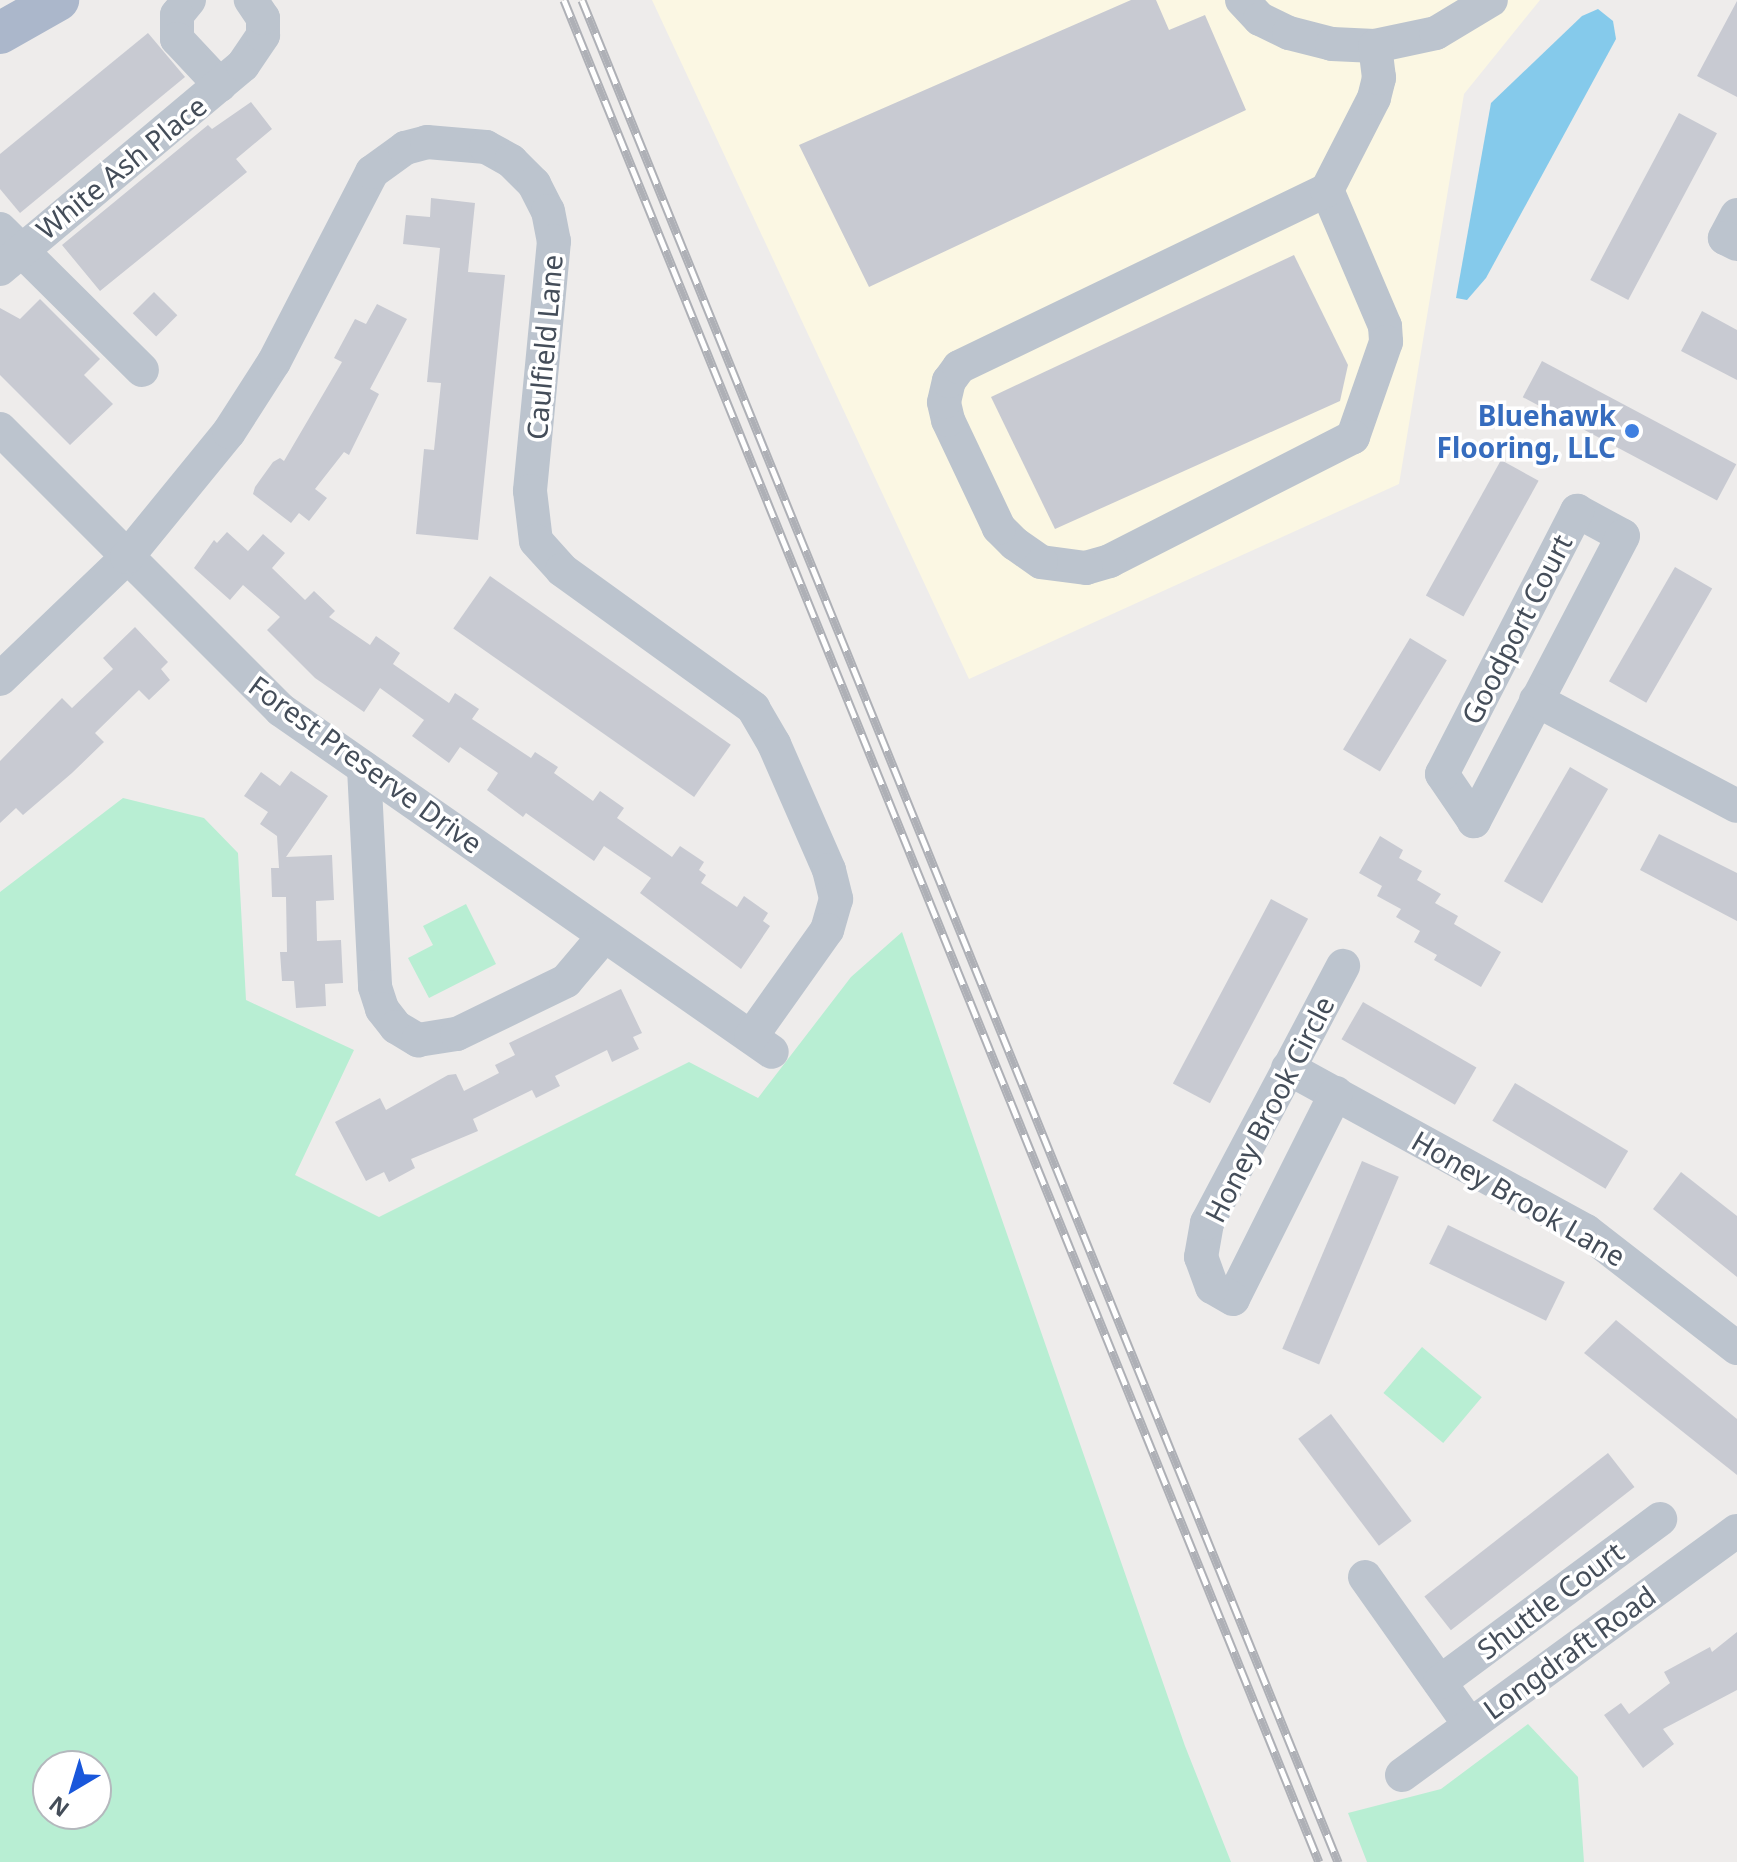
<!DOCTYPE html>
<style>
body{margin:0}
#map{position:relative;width:1737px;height:1862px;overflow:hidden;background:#eeeceb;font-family:"Noto Sans",sans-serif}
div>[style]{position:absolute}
.commercial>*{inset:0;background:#fbf7e3}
.green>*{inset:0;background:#b8eed3;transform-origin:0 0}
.water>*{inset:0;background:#85caeb}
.building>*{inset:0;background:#c8cad2;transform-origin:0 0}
.minor>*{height:34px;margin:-17px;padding:0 17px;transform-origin:17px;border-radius:17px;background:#bcc4ce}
.major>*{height:42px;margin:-21px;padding:0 21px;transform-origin:21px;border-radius:21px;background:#abb7cb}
.rail>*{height:9px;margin-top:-4.5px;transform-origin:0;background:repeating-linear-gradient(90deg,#fff 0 18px,#aeb0b6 0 36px);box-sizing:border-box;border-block:2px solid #aeb0b6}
.dots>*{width:22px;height:22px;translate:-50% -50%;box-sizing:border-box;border:4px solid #fff;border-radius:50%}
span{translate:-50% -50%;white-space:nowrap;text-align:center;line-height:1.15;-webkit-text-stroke:7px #fff;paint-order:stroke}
.street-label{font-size:28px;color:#444d59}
.shop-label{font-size:28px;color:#366cbe;font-weight:700}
.right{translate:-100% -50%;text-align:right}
.north{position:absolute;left:32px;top:1750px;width:80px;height:80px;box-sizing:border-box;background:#fff;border:2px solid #b4b8bd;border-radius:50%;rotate:218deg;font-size:22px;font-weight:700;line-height:32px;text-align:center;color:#444d59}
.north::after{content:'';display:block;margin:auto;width:28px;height:36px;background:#1957db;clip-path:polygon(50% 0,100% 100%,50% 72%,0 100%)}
</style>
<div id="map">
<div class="commercial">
<div style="clip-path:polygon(652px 0,1540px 0,1464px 94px,1399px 484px,969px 679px)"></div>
</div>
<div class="green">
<div style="clip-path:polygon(evenodd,123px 798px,204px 818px,238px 853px,246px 1000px,354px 1050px,295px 1175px,379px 1217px,689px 1062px,758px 1098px,851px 977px,902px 932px,1185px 1746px,1231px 1862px,0 1862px,0 892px,123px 798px,48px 1766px,96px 1766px,96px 1814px,48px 1814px,48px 1766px)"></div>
<div style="clip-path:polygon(466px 904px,496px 964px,429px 998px,408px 958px,433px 945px,423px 926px)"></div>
<div style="left:1422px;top:1347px;width:78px;height:60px;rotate:40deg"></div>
<div style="clip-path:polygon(1528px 1724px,1578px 1777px,1584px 1862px,1367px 1862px,1348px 1813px,1441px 1789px)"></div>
</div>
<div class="water">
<div style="clip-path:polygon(1598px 9px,1613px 21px,1616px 39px,1486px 278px,1467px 300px,1456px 298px,1491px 103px,1582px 16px)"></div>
</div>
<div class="building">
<div style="clip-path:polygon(1131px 0,1156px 0,1169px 30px,1205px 15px,1246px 110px,869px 287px,799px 145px)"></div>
<div style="clip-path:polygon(1737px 1px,1737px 97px,1697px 76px)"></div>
<div style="clip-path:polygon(148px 33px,185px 77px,20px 213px,0 189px,0 154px)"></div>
<div style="clip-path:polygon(251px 102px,272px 129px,236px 159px,247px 172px,100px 291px,62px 245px,208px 125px,212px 129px)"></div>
<div style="left:1679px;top:113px;width:43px;height:189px;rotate:28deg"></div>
<div style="clip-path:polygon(431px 198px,475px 203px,468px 272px,505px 275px,478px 540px,416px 534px,424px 449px,434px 450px,441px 383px,427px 382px,440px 248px,403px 244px,406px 215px,430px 217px)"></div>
<div style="clip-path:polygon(1294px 255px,1348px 365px,1340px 401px,1055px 529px,991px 397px)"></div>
<div style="left:154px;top:292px;width:33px;height:30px;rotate:45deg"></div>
<div style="clip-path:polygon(40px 299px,100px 359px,84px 375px,113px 404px,70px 445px,0 375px,0 308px,20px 319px)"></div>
<div style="clip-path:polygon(377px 304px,407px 319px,370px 389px,379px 394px,349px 455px,344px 452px,315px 489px,327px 498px,309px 521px,299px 513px,291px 523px,253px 494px,255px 487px,273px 462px,280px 458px,284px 461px,342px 362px,334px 358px,355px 319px,366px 324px)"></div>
<div style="clip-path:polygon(1702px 311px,1737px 330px,1737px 380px,1681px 351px)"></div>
<div style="left:1542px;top:361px;width:220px;height:41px;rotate:28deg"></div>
<div style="left:1501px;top:460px;width:43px;height:155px;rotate:29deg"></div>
<div style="clip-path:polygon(227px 532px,248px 551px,263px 534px,285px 553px,272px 568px,305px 600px,314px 591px,335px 611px,329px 617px,370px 645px,376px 636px,400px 653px,393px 664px,449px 703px,455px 693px,479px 709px,472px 719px,531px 758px,535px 752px,558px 767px,554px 773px,593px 801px,600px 791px,624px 808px,617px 818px,672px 857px,680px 846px,704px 862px,699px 870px,706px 875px,701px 883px,737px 907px,744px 896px,768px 913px,763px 921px,770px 926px,741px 969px,640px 893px,651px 878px,604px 846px,594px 861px,526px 813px,523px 817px,487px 790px,498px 773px,460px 747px,449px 763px,412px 736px,424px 720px,380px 688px,364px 712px,315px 678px,267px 630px,280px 617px,243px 585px,230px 600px,194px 568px,214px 540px,217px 543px)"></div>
<div style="left:1675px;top:567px;width:43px;height:132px;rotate:30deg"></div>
<div style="left:490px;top:576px;width:294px;height:64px;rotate:35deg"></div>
<div style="clip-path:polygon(135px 627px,168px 662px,161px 669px,170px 680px,149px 700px,139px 690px,95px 733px,104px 742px,72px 773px,23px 815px,16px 808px,0 823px,0 761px,62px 698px,72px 708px,113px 669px,103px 658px)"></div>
<div style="left:1410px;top:638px;width:43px;height:130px;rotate:31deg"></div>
<div style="left:1570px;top:767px;width:44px;height:132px;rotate:30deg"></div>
<div style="clip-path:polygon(291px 771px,328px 796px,286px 857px,332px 855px,334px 900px,316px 901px,317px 941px,341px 940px,343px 983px,325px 984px,326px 1006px,296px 1008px,294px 981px,282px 981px,280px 952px,287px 952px,286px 897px,272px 897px,271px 868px,279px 868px,277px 836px,260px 824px,268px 812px,244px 796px,261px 772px,280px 786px)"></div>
<div style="clip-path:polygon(1659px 834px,1737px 873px,1737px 921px,1640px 870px)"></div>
<div style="clip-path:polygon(1380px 836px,1403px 850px,1399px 858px,1422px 871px,1417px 880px,1441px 894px,1435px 903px,1458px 916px,1454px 924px,1501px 952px,1481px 987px,1434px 960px,1437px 955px,1414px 942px,1420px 931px,1396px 917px,1401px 909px,1377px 896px,1382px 886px,1359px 873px)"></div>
<div style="left:1271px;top:899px;width:42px;height:209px;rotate:28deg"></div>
<div style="clip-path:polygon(621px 989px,642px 1033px,633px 1037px,639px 1049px,612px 1062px,607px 1050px,555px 1076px,560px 1086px,536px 1098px,532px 1090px,473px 1119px,478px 1131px,411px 1159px,415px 1168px,389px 1182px,384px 1172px,366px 1181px,335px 1122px,380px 1098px,386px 1110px,448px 1075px,456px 1074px,464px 1091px,499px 1073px,495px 1065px,515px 1055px,509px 1043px)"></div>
<div style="left:1363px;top:1002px;width:131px;height:43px;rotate:30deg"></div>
<div style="left:1515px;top:1083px;width:132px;height:44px;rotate:31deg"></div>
<div style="left:1362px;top:1161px;width:40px;height:204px;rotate:23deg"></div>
<div style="clip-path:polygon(1681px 1172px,1737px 1216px,1737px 1277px,1653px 1209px)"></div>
<div style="left:1448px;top:1225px;width:130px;height:43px;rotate:26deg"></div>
<div style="clip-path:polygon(1616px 1320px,1737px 1419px,1737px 1475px,1584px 1353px)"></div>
<div style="left:1331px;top:1414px;width:134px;height:41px;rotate:53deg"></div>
<div style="left:1608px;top:1453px;width:43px;height:233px;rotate:52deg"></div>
<div style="clip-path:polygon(1737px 1632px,1737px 1690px,1663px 1729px,1674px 1744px,1643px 1768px,1604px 1715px,1621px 1703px,1629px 1714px,1670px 1683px,1664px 1672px,1710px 1647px,1712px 1652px)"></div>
</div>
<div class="minor">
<div style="left:189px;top:0;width:19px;rotate:129deg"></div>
<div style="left:177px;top:15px;width:24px;rotate:90deg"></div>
<div style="left:177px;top:39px;width:63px;rotate:46.9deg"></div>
<div style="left:1242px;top:0;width:26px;rotate:47deg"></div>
<div style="left:1260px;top:19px;width:32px;rotate:26deg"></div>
<div style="left:1289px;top:33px;width:44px;rotate:14.3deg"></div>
<div style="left:1332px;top:44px;width:43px;rotate:2.7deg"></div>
<div style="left:1375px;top:46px;width:62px;rotate:-12deg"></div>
<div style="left:1436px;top:33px;width:64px;rotate:-31deg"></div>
<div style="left:1327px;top:190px;width:148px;rotate:66.9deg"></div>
<div style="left:1385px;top:326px;width:16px;rotate:86deg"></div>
<div style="left:1386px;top:342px;width:101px;rotate:109.2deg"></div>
<div style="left:1353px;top:437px;width:273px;rotate:153deg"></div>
<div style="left:1110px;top:561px;width:25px;rotate:164deg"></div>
<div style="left:1086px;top:568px;width:45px;rotate:-172.4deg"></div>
<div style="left:1041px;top:562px;width:32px;rotate:-145deg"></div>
<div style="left:1015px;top:544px;width:23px;rotate:-135deg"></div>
<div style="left:999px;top:528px;width:119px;rotate:-115.3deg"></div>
<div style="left:948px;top:420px;width:18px;rotate:-103deg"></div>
<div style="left:944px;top:402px;width:22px;rotate:-77deg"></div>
<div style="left:949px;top:381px;width:17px;rotate:-54deg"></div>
<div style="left:959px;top:367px;width:408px;rotate:-25.7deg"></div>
<div style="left:1327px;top:190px;width:103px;rotate:-62.9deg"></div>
<div style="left:1374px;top:98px;width:21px;rotate:-76deg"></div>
<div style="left:1379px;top:78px;width:32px;rotate:-97deg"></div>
<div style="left:1737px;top:215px;width:26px;rotate:118deg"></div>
<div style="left:1725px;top:238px;width:13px;rotate:27deg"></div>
<div style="left:0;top:229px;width:200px;rotate:44.8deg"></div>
<div style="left:0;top:269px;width:317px;rotate:-40deg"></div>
<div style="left:243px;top:65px;width:36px;rotate:-56deg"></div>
<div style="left:263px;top:35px;width:17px;rotate:-90deg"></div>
<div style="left:263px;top:18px;width:22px;rotate:-124deg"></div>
<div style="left:0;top:429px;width:397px;rotate:45deg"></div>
<div style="left:281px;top:710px;width:598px;rotate:34.86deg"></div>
<div style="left:1577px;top:511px;width:52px;rotate:28.5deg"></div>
<div style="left:1623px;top:536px;width:322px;rotate:117.6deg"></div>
<div style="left:1474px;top:821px;width:57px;rotate:-124.2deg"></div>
<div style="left:1442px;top:774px;width:296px;rotate:-62.8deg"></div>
<div style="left:0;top:679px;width:176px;rotate:-43.8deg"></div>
<div style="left:127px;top:557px;width:161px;rotate:-50.8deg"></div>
<div style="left:229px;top:432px;width:83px;rotate:-57.3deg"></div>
<div style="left:274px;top:362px;width:214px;rotate:-62.7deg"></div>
<div style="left:372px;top:172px;width:41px;rotate:-36deg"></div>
<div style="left:405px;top:148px;width:23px;rotate:-15deg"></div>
<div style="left:427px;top:142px;width:59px;rotate:4.8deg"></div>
<div style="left:486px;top:147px;width:29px;rotate:29deg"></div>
<div style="left:511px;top:161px;width:33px;rotate:45deg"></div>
<div style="left:534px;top:184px;width:30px;rotate:63deg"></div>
<div style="left:548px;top:211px;width:31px;rotate:79deg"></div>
<div style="left:554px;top:241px;width:251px;rotate:95.5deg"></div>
<div style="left:530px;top:491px;width:50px;rotate:83.2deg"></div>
<div style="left:536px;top:541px;width:39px;rotate:48deg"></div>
<div style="left:562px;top:570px;width:236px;rotate:35.8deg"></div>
<div style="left:753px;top:708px;width:42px;rotate:59.7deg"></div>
<div style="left:774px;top:744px;width:137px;rotate:66.4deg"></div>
<div style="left:829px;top:870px;width:30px;rotate:76deg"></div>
<div style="left:836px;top:899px;width:32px;rotate:106deg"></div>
<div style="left:827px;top:930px;width:131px;rotate:125.4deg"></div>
<div style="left:1536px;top:700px;width:227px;rotate:27.8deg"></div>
<div style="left:364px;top:768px;width:219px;rotate:87.1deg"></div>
<div style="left:375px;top:987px;width:23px;rotate:72deg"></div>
<div style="left:382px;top:1009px;width:23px;rotate:52deg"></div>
<div style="left:396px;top:1027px;width:26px;rotate:31deg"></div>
<div style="left:418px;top:1040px;width:39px;rotate:-9deg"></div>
<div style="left:457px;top:1034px;width:121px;rotate:-25.9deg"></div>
<div style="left:566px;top:981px;width:59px;rotate:-49.8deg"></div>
<div style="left:1288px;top:1068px;width:340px;rotate:28.7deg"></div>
<div style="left:1586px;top:1231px;width:191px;rotate:37.8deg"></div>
<div style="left:1336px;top:1093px;width:230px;rotate:116.6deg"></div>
<div style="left:1233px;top:1299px;width:24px;rotate:-150deg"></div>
<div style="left:1212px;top:1287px;width:32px;rotate:-110deg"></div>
<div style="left:1201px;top:1257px;width:35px;rotate:-80deg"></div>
<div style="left:1207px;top:1223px;width:291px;rotate:-62.1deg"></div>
<div style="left:1365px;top:1577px;width:180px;rotate:54.7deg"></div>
<div style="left:1440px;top:1682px;width:274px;rotate:-36.5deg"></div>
<div style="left:1402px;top:1775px;width:414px;rotate:-36.1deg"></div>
</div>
<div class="major">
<div style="left:0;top:33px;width:67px;rotate:-29.6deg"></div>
</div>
<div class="rail">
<div style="left:564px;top:0;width:2009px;rotate:67.93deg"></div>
<div style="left:582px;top:0;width:2010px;rotate:67.9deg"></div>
</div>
<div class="dots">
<div style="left:1632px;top:431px;background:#3f7fe0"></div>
</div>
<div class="street-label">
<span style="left:121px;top:167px;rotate:-39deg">White Ash Place</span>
<span style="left:544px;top:347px;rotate:-85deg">Caulfield Lane</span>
<span style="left:1516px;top:629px;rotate:-63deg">Goodport Court</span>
<span style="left:366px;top:764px;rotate:36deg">Forest Preserve Drive</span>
<span style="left:1269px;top:1109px;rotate:-63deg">Honey Brook Circle</span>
<span style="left:1519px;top:1198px;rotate:30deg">Honey Brook Lane</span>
<span style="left:1550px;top:1600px;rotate:-37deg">Shuttle Court</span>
<span style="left:1569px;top:1652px;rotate:-36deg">Longdraft Road</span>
</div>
<div class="shop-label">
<span class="right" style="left:1616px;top:431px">Bluehawk<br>Flooring, LLC</span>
</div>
<div class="north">N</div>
</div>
